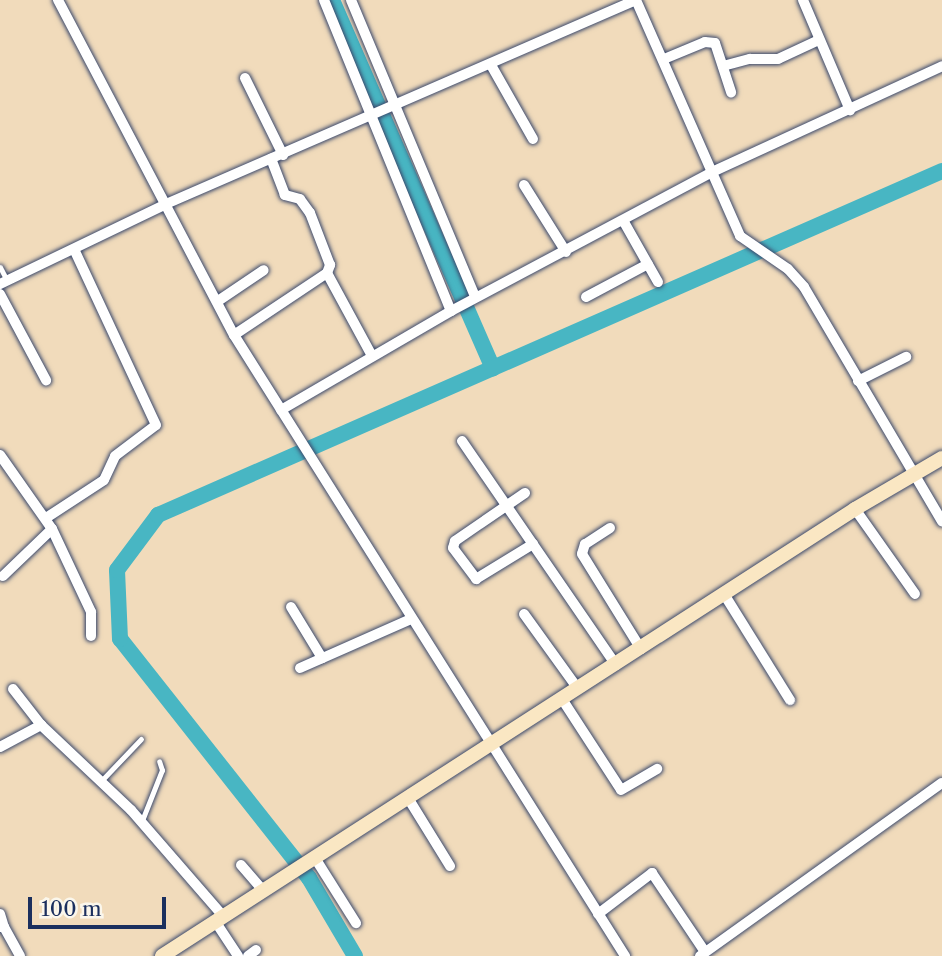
<!DOCTYPE html>
<style>
body{margin:0}
#map{position:relative;width:942px;height:956px;overflow:hidden;background:#f1dbbb;font-family:"Libre Caslon Text",serif}
div>[style]{position:absolute}
.river>*{height:16px;margin:-8px;padding:0 8px;transform-origin:8px;border-radius:8px;background:#48b6c3}
.roads{filter:drop-shadow(0 0 2px #3b496c) drop-shadow(0 0 2px #3b496c)}
.lane>*{height:5px;margin:-2.5px;padding:0 2.5px;transform-origin:2.5px;border-radius:2.5px;background:#fff}
.street>*{height:10px;margin:-5px;padding:0 5px;transform-origin:5px;border-radius:5px;background:#fff}
.secondary>*{height:14px;margin:-7px;padding:0 7px;transform-origin:7px;border-radius:7px;background:#fae7c3}
span{translate:-50% -50%;white-space:nowrap;text-align:center;line-height:1.15;-webkit-text-stroke:5px #fbf7ec;paint-order:stroke}
.scale{position:absolute;left:28px;top:897px;width:138px;height:32px;box-sizing:border-box;border:4px solid #1b2f5e;border-top:0;padding-left:9px;font-size:21px;line-height:24px;white-space:nowrap;color:#1b2f5e;-webkit-text-stroke:5px #fbf7ec;paint-order:stroke}
</style>
<div id="map">
<div class="river">
<div style="left:332px;top:0;width:402px;rotate:66.4deg"></div>
<div style="left:355px;top:956px;width:91px;rotate:-120.5deg"></div>
<div style="left:309px;top:878px;width:305px;rotate:-128.3deg"></div>
<div style="left:120px;top:639px;width:69px;rotate:-92.5deg"></div>
<div style="left:117px;top:570px;width:69px;rotate:-53.3deg"></div>
<div style="left:158px;top:515px;width:856px;rotate:-23.69deg"></div>
</div>
<div class="roads">
<div class="lane">
<div style="left:0;top:267px;width:16px;rotate:63deg"></div>
<div style="left:101px;top:781px;width:58px;rotate:-46.4deg"></div>
<div style="left:141px;top:823px;width:57px;rotate:-68.4deg"></div>
<div style="left:162px;top:770px;width:9px;rotate:-108deg"></div>
</div>
<div class="street">
<div style="left:58px;top:0;width:378px;rotate:62.3deg"></div>
<div style="left:234px;top:335px;width:734px;rotate:57.8deg"></div>
<div style="left:324px;top:0;width:336px;rotate:67.8deg"></div>
<div style="left:351px;top:0;width:322px;rotate:67.3deg"></div>
<div style="left:636px;top:0;width:258px;rotate:66.2deg"></div>
<div style="left:740px;top:236px;width:58px;rotate:34.5deg"></div>
<div style="left:788px;top:269px;width:24px;rotate:48deg"></div>
<div style="left:804px;top:287px;width:272px;rotate:59.5deg"></div>
<div style="left:803px;top:0;width:120px;rotate:66.9deg"></div>
<div style="left:664px;top:59px;width:44px;rotate:-22.5deg"></div>
<div style="left:705px;top:42px;width:10px;rotate:6deg"></div>
<div style="left:715px;top:43px;width:52px;rotate:71.9deg"></div>
<div style="left:491px;top:65px;width:85px;rotate:60.4deg"></div>
<div style="left:723px;top:66px;width:28px;rotate:-15deg"></div>
<div style="left:750px;top:59px;width:28px"></div>
<div style="left:778px;top:59px;width:45px;rotate:-24.9deg"></div>
<div style="left:245px;top:78px;width:86px;rotate:63.7deg"></div>
<div style="left:524px;top:185px;width:79px;rotate:57.9deg"></div>
<div style="left:624px;top:222px;width:69px;rotate:60.5deg"></div>
<div style="left:327px;top:273px;width:94px;rotate:61.5deg"></div>
<div style="left:0;top:284px;width:184px;rotate:-25.7deg"></div>
<div style="left:166px;top:204px;width:512px;rotate:-23.46deg"></div>
<div style="left:0;top:294px;width:98px;rotate:61.9deg"></div>
<div style="left:586px;top:297px;width:70px;rotate:-28deg"></div>
<div style="left:218px;top:301px;width:55px;rotate:-34deg"></div>
<div style="left:234px;top:335px;width:112px;rotate:-33.7deg"></div>
<div style="left:327px;top:273px;width:9px;rotate:-69deg"></div>
<div style="left:330px;top:265px;width:56px;rotate:-111deg"></div>
<div style="left:310px;top:213px;width:17px;rotate:-126deg"></div>
<div style="left:300px;top:199px;width:16px;rotate:-165deg"></div>
<div style="left:285px;top:195px;width:39px;rotate:-111deg"></div>
<div style="left:858px;top:381px;width:54px;rotate:-26.6deg"></div>
<div style="left:281px;top:410px;width:197px;rotate:-30.2deg"></div>
<div style="left:451px;top:311px;width:296px;rotate:-28deg"></div>
<div style="left:712px;top:172px;width:253px;rotate:-24.7deg"></div>
<div style="left:462px;top:441px;width:272px;rotate:55.5deg"></div>
<div style="left:0;top:455px;width:90px;rotate:54.9deg"></div>
<div style="left:52px;top:529px;width:92px;rotate:64.8deg"></div>
<div style="left:91px;top:612px;width:24px;rotate:90deg"></div>
<div style="left:525px;top:493px;width:85px;rotate:145.6deg"></div>
<div style="left:455px;top:541px;width:7px;rotate:106deg"></div>
<div style="left:453px;top:548px;width:39px;rotate:53deg"></div>
<div style="left:476px;top:579px;width:67px;rotate:-31.6deg"></div>
<div style="left:855px;top:509px;width:104px;rotate:54.8deg"></div>
<div style="left:46px;top:518px;width:69px;rotate:-33.2deg"></div>
<div style="left:104px;top:480px;width:26px;rotate:-65deg"></div>
<div style="left:115px;top:456px;width:51px;rotate:-37.1deg"></div>
<div style="left:156px;top:425px;width:194px;rotate:-115deg"></div>
<div style="left:610px;top:528px;width:30px;rotate:147deg"></div>
<div style="left:585px;top:544px;width:10px;rotate:107deg"></div>
<div style="left:582px;top:554px;width:112px;rotate:58.2deg"></div>
<div style="left:3px;top:576px;width:68px;rotate:-43.8deg"></div>
<div style="left:724px;top:594px;width:125px;rotate:58.1deg"></div>
<div style="left:291px;top:607px;width:60px;rotate:58.7deg"></div>
<div style="left:524px;top:614px;width:92px;rotate:54.2deg"></div>
<div style="left:300px;top:668px;width:121px;rotate:-23.8deg"></div>
<div style="left:13px;top:689px;width:46px;rotate:52.1deg"></div>
<div style="left:41px;top:725px;width:124px;rotate:43.4deg"></div>
<div style="left:131px;top:810px;width:140px;rotate:49deg"></div>
<div style="left:562px;top:699px;width:108px;rotate:57deg"></div>
<div style="left:621px;top:790px;width:42px;rotate:-30.3deg"></div>
<div style="left:0;top:747px;width:47px;rotate:-28.2deg"></div>
<div style="left:408px;top:798px;width:80px;rotate:58.3deg"></div>
<div style="left:315px;top:858px;width:77px;rotate:57.8deg"></div>
<div style="left:241px;top:865px;width:33px;rotate:49deg"></div>
<div style="left:0;top:914px;width:14px;rotate:73deg"></div>
<div style="left:4px;top:927px;width:4px;rotate:180deg"></div>
<div style="left:598px;top:914px;width:68px;rotate:-37.2deg"></div>
<div style="left:652px;top:873px;width:95px;rotate:56.1deg"></div>
<div style="left:215px;top:921px;width:42px;rotate:56.7deg"></div>
<div style="left:4px;top:927px;width:33px;rotate:61deg"></div>
<div style="left:248px;top:956px;width:10px;rotate:-37deg"></div>
<div style="left:700px;top:956px;width:297px;rotate:-35.6deg"></div>
</div>
<div class="secondary">
<div style="left:162px;top:956px;width:825px;rotate:-32.82deg"></div>
<div style="left:855px;top:509px;width:101px;rotate:-30.4deg"></div>
</div>
</div>
<div class="scale">100 m</div>
</div>
